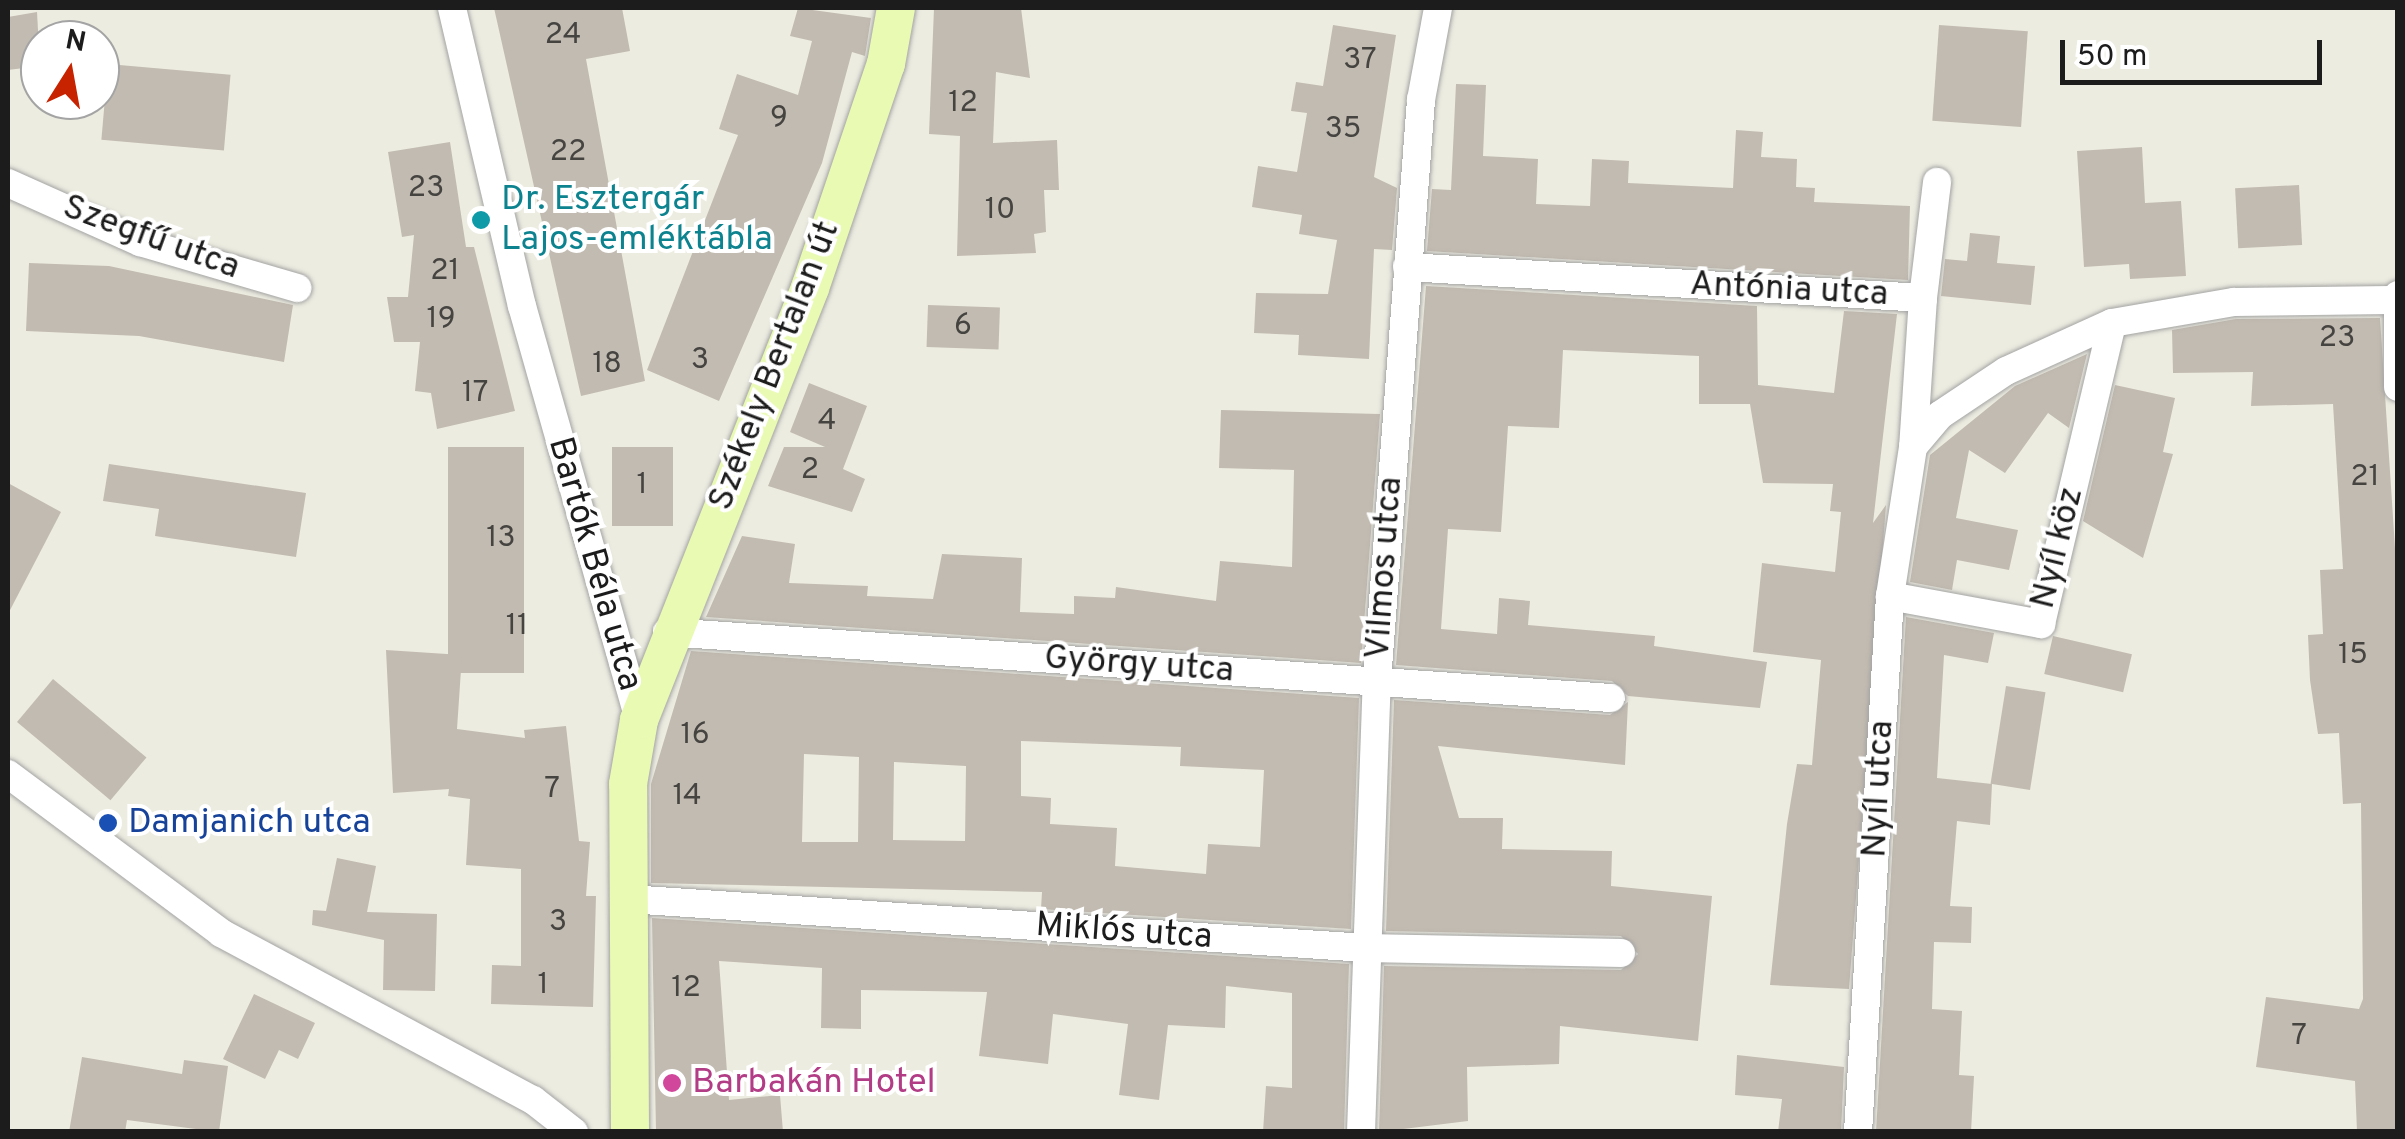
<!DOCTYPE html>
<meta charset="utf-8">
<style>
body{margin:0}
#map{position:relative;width:2405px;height:1139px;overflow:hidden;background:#edece1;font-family:Overpass,sans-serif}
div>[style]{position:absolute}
.building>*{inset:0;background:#c2bbb1;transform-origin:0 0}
.roads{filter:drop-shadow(0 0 2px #a3a3a3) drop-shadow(0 0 2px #a3a3a3)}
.street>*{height:28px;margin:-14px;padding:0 14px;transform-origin:14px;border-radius:14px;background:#fff}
.secondary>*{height:38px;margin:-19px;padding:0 19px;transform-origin:19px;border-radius:19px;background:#e9fab3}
.dots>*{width:28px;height:28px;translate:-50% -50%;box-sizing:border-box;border:5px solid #fff;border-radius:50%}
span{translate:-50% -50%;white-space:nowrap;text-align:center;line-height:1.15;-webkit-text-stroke:8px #fff;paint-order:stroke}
.number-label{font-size:30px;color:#464441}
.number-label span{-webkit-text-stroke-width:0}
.culture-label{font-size:35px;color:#0d838f}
.left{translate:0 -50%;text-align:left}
.street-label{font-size:35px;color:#1c1c1c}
.transit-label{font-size:35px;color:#164399}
.hotel-label{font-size:35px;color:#b23c85}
.frame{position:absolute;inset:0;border:10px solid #1c1c1c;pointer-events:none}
.north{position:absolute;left:20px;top:20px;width:100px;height:100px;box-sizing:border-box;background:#fff;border:2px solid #a4a4a4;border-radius:50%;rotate:11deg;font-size:28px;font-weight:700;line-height:40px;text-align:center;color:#1c1c1c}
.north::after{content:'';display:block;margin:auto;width:35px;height:45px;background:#c82300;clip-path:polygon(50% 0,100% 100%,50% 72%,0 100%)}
.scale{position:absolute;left:2060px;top:40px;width:262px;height:45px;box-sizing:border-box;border:5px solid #1c1c1c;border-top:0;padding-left:12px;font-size:30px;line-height:35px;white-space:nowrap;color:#1c1c1c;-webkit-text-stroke:8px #fff;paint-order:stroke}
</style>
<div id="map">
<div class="building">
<div style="clip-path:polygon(494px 8px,622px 8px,630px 51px,586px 59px,645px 381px,581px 396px)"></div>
<div style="clip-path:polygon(798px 8px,871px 18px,865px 56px,852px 52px,822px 163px,719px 401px,647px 370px,738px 135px,719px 129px,737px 74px,798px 95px,812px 41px,790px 36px)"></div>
<div style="clip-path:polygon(934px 8px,1021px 8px,1030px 78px,996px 72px,993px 143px,1057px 140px,1059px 190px,1044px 190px,1046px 232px,1034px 234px,1036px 253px,957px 256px,960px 136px,929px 134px)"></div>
<div style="clip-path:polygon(37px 12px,40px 66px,8px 70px,8px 17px)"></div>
<div style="clip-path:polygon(1333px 25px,1396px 35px,1374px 177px,1397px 188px,1392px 250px,1374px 249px,1369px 359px,1298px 355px,1299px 335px,1254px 333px,1256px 293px,1328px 294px,1337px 240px,1299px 234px,1302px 215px,1252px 207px,1258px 166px,1297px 172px,1307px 113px,1291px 111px,1296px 82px,1323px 86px)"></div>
<div style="left:1939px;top:25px;width:89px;height:96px;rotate:4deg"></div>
<div style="left:108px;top:64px;width:123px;height:76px;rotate:5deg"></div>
<div style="clip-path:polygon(1456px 84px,1486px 85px,1483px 156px,1538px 159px,1536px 204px,1590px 206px,1592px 159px,1629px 161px,1628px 183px,1733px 188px,1736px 130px,1763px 132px,1761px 157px,1797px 159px,1796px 187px,1815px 188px,1814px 202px,1910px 206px,1908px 280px,1427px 251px,1432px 189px,1451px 190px)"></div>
<div style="clip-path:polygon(450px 142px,466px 247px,474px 247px,515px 411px,437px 429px,431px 393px,415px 391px,420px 342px,394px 342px,387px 297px,408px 297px,414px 235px,402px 237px,388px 152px)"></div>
<div style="clip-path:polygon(2142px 147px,2145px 203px,2181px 201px,2186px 276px,2130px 279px,2129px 264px,2084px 267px,2077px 151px)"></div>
<div style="left:2299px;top:185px;width:60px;height:64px;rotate:87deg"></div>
<div style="clip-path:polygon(1970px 233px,2000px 236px,1997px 263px,2035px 266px,2031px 305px,1941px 296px,1945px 259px,1967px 261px)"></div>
<div style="clip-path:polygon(29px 263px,109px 266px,293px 305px,284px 362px,139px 336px,26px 331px)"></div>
<div style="clip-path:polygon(1426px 286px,1757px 306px,1758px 385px,1834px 393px,1844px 311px,1897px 314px,1873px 523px,1886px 505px,1849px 989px,1770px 985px,1787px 824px,1797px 764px,1812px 765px,1821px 660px,1753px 652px,1762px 563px,1835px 572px,1841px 512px,1830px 511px,1833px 484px,1763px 483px,1750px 404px,1699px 404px,1699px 356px,1563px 350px,1559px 428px,1508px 426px,1501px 532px,1448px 529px,1441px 629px,1497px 634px,1499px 598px,1530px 601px,1528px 625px,1655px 636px,1654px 646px,1767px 662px,1760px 708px,1628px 696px,1612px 681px,1396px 665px)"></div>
<div style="left:928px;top:305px;width:72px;height:42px;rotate:2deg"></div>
<div style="clip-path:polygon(2380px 318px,2398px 594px,2398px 1132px,2357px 1132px,2355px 1081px,2256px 1067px,2266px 997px,2359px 1009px,2363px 999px,2361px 803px,2343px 804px,2339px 733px,2318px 734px,2310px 680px,2308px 635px,2323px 634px,2320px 570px,2343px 569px,2333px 404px,2251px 406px,2253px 372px,2173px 373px,2172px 330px,2236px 319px)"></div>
<div style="clip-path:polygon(2087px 354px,2069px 428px,2048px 413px,2005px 473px,1969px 450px,1956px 518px,2018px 530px,2009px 570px,1957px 560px,1952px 590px,1910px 582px,1930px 455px,2015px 386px)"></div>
<div style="clip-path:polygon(809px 383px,867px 406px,843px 469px,865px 479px,852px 512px,768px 486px,784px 447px,825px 447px,790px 432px)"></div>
<div style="clip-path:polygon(2115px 385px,2175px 398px,2163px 452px,2173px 454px,2143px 558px,2083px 521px)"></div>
<div style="clip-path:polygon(1221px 410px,1380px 414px,1361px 663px,706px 617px,742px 536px,795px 544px,789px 583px,868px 586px,867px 596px,933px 599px,942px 554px,1022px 558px,1020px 612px,1074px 614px,1074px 596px,1115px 598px,1116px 587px,1216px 601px,1220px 561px,1292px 567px,1294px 470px,1219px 468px)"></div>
<div style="left:448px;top:447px;width:76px;height:226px"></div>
<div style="left:612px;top:447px;width:61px;height:79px"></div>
<div style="clip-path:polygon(109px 464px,306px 493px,296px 557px,155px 536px,159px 509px,103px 501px)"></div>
<div style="clip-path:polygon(8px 483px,61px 512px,8px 614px)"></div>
<div style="clip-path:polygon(1906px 617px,1994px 633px,1988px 663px,1944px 655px,1937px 778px,1992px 784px,1990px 825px,1957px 821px,1950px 906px,1972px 907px,1971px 943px,1934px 942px,1932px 1009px,1962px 1011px,1959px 1075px,1974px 1076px,1971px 1132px,1876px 1132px)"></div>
<div style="left:2053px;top:636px;width:81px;height:39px;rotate:13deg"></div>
<div style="clip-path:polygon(386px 650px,462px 655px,457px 729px,525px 738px,524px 730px,566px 726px,579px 841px,590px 842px,586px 896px,596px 896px,593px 1007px,491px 1004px,492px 965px,521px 966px,521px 869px,466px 865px,470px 799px,448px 796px,449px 789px,393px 793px)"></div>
<div style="clip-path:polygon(evenodd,691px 651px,1359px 698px,1351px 929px,1041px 909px,1042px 892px,651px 883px,651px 784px,691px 651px,1021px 741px,1181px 747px,1180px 766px,1264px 770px,1260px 847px,1208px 844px,1206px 874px,1115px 866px,1117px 828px,1050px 824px,1051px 798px,1021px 796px,1021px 741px,691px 651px,804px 754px,859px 757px,858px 842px,802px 842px,804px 754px,691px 651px,894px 762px,966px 766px,965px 841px,893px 840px,894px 762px)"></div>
<div style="left:53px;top:679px;width:122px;height:56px;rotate:40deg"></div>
<div style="left:2006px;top:686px;width:40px;height:99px;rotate:9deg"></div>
<div style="clip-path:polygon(1394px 700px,1610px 715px,1628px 702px,1625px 765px,1438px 746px,1459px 818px,1503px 818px,1502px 849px,1612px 851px,1611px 886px,1712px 896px,1698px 1041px,1560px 1026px,1559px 1064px,1467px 1067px,1468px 1121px,1379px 1132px,1384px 966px,1621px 970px,1638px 954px,1621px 936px,1386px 931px)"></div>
<div style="clip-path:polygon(337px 858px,376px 866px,367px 912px,437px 914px,435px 991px,383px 990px,384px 940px,312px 925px,313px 910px,326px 911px)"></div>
<div style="clip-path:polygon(652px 918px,1349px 964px,1344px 1132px,1263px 1132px,1266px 1086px,1292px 1088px,1292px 993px,1226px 986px,1225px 1028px,1168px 1025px,1159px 1100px,1119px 1095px,1128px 1024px,1053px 1014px,1048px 1064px,979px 1056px,987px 992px,861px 990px,861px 1029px,821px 1028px,822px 968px,719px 961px,729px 1100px,780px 1095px,783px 1132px,656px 1132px)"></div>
<div style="clip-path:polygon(254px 994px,315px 1023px,298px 1059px,279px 1050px,265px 1079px,223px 1059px)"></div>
<div style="clip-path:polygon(1737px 1055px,1844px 1067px,1841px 1132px,1778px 1132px,1782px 1099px,1735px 1095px)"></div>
<div style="clip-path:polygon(82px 1057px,182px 1074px,184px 1060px,228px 1066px,219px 1132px,127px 1120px,125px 1132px,69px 1132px)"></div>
</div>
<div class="roads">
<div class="street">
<div style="left:452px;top:8px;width:306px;rotate:76.8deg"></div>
<div style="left:522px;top:306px;width:430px;rotate:74.2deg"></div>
<div style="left:8px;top:183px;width:145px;rotate:24.1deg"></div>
<div style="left:140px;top:242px;width:164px;rotate:16.3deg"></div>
<div style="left:1407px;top:267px;width:517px;rotate:3.44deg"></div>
<div style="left:1923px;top:298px;width:149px;rotate:93.8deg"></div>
<div style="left:1913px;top:447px;width:42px;rotate:-49.8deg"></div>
<div style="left:1940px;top:415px;width:79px;rotate:-33.7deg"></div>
<div style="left:2006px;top:371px;width:116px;rotate:-24.4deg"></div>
<div style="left:2112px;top:323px;width:124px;rotate:-9.8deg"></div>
<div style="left:2234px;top:302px;width:157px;rotate:-0.7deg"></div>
<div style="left:2398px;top:295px;width:92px;rotate:90deg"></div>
<div style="left:1923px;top:298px;width:117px;rotate:-83.1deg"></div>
<div style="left:1890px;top:596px;width:154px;rotate:10.5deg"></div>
<div style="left:2041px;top:624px;width:309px;rotate:-76.7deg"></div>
<div style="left:667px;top:632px;width:946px;rotate:4deg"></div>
<div style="left:8px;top:774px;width:266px;rotate:36.7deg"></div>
<div style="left:221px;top:933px;width:354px;rotate:28.2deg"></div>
<div style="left:533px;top:1100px;width:52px;rotate:38deg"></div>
<div style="left:628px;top:899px;width:740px;rotate:3.8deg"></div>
<div style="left:1366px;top:948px;width:255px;rotate:1.1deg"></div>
<div style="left:1361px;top:1132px;width:451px;rotate:-88deg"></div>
<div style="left:1377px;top:681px;width:583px;rotate:-85.67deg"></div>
<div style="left:1421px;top:100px;width:94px;rotate:-79.5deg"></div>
<div style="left:1858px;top:1132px;width:537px;rotate:-86.58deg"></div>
<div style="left:1890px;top:596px;width:151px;rotate:-81.2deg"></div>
</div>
<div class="secondary">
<div style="left:630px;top:1132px;width:348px;rotate:-90.3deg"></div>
<div style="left:628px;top:784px;width:65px;rotate:-80.2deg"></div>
<div style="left:639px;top:720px;width:465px;rotate:-68.4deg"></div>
<div style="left:810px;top:288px;width:237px;rotate:-71.3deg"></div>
<div style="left:886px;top:64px;width:57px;rotate:-79.9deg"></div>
</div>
</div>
<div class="dots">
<div style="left:481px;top:220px;background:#0f9aa8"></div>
<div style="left:108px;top:823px;background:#1a4fb4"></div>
<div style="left:672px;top:1083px;background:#d1479c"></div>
</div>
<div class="number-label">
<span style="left:563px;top:36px">24</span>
<span style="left:1360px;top:61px">37</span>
<span style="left:963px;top:104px">12</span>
<span style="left:779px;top:119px">9</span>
<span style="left:1343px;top:130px">35</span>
<span style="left:568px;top:153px">22</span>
<span style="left:426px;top:189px">23</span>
<span style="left:1000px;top:211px">10</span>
<span style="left:445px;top:272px">21</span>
<span style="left:441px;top:320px">19</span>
<span style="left:963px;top:327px">6</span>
<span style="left:2337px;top:339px">23</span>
<span style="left:700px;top:361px">3</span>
<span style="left:607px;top:365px">18</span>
<span style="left:475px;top:394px">17</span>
<span style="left:827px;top:422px">4</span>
<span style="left:810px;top:471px">2</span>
<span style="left:2365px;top:478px">21</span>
<span style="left:642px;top:486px">1</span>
<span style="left:501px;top:539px">13</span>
<span style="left:517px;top:627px">11</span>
<span style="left:2353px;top:656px">15</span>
<span style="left:695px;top:736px">16</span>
<span style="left:552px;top:790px">7</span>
<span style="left:687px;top:797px">14</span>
<span style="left:558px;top:923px">3</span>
<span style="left:543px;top:986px">1</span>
<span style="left:686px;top:989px">12</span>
<span style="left:2299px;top:1037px">7</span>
</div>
<div class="culture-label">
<span class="left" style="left:501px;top:220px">Dr. Esztergár<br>Lajos-emléktábla</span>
</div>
<div class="street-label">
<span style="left:151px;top:238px;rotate:20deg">Szegfű utca</span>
<span style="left:1789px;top:290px;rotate:3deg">Antónia utca</span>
<span style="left:775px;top:366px;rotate:-69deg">Székely Bertalan út</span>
<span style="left:2058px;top:548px;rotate:-76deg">Nyíl köz</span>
<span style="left:594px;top:564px;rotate:74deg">Bartók Béla utca</span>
<span style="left:1385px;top:568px;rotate:-86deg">Vilmos utca</span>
<span style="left:1139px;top:665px;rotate:4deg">György utca</span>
<span style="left:1879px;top:789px;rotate:-87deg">Nyíl utca</span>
<span style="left:1124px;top:932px;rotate:4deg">Miklós utca</span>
</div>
<div class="transit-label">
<span class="left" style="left:128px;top:823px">Damjanich utca</span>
</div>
<div class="hotel-label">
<span class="left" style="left:692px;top:1083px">Barbakán Hotel</span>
</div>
<div class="frame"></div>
<div class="north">N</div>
<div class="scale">50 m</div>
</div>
